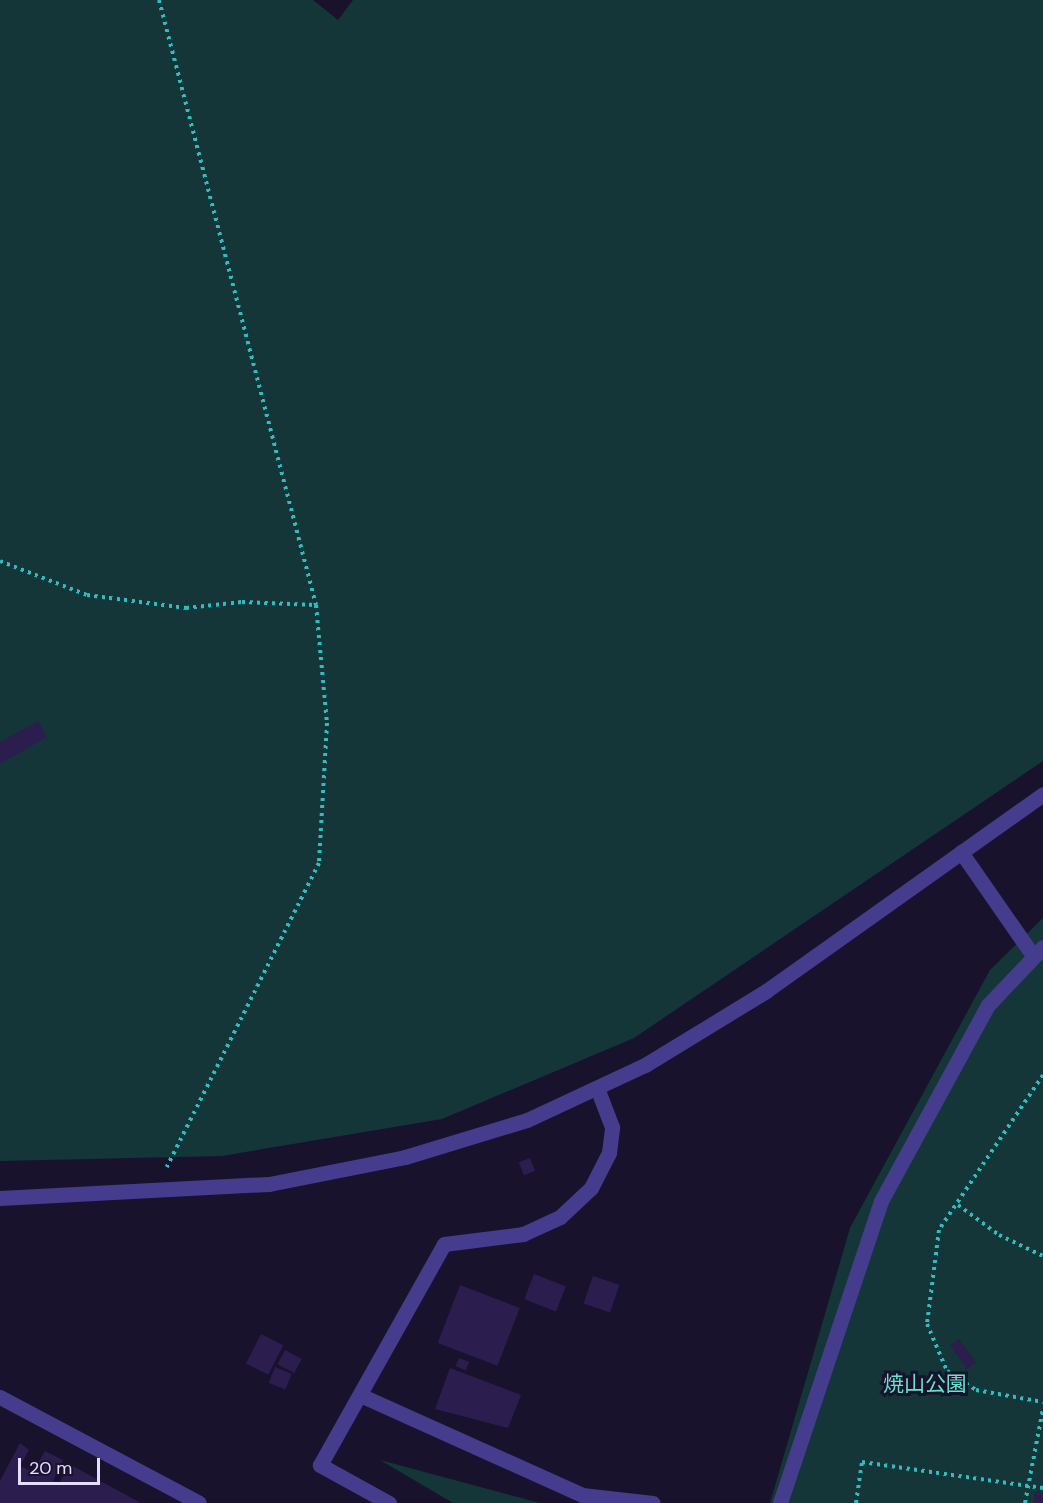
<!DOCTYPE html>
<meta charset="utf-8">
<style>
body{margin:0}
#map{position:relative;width:1043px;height:1503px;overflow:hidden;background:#19122d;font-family:"DM Sans","Noto Sans JP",sans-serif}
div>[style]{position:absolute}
.green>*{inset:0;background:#143638}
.building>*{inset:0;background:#2c1d4f;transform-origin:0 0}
.path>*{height:4px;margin-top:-2px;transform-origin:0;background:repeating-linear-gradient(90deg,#30bdc1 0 3px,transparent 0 7.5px)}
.service>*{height:15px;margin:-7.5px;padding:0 7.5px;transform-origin:7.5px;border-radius:7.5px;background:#463c8d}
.minor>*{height:15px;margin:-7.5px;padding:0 7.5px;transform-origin:7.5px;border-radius:7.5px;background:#463c8d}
.tertiary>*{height:15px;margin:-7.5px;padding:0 7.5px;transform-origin:7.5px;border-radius:7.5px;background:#463c8d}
span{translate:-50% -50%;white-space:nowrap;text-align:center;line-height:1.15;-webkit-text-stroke:6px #19122d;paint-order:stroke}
.park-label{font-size:21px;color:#66e3cf}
.scale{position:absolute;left:18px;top:1458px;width:82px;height:27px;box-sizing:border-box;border:3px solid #e5deff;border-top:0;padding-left:8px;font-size:18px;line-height:21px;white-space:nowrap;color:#e5deff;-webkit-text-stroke:4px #19122d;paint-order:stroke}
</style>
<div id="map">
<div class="green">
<div style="clip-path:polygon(0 0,313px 0,338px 20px,353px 0,1043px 0,1043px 761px,634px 1038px,442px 1119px,222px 1156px,0 1161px)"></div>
<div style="clip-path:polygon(1043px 918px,1043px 1503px,770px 1503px,850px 1228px,990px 970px)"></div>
<div style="clip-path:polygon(380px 1460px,540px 1503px,453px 1503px)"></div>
</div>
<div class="building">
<div style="clip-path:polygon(38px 721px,47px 737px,0 764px,0 742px)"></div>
<div style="left:530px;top:1158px;width:14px;height:12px;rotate:69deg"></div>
<div style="left:534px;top:1274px;width:34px;height:27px;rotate:21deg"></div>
<div style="left:593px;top:1276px;width:28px;height:29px;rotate:19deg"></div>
<div style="left:460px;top:1285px;width:64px;height:62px;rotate:21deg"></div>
<div style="left:261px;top:1334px;width:25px;height:33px;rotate:27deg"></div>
<div style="left:959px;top:1339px;width:29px;height:11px;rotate:54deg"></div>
<div style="left:285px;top:1350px;width:19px;height:16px;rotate:28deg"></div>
<div style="left:459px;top:1358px;width:11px;height:9px;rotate:22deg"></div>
<div style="left:275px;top:1367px;width:18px;height:17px;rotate:22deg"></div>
<div style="clip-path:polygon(450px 1368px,521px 1395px,508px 1428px,435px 1409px)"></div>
<div style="clip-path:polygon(20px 1443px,29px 1450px,20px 1466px,33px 1472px,45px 1451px,63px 1460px,53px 1481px,59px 1484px,69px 1464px,141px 1503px,0 1503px,0 1481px)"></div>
<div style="clip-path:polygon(1035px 1492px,1043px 1493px,1043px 1503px,1034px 1503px)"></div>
</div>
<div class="path">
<div style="left:159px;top:0;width:625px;rotate:75.45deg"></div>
<div style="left:316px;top:605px;width:119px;rotate:84.7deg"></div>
<div style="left:327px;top:723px;width:140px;rotate:93.3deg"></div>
<div style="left:319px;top:863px;width:340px;rotate:116.6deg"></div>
<div style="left:0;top:561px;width:93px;rotate:21.3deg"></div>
<div style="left:87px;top:595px;width:100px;rotate:7.5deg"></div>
<div style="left:186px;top:608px;width:56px;rotate:-6.1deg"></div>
<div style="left:242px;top:602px;width:74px;rotate:2.3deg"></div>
<div style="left:1043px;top:1075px;width:187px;rotate:123.9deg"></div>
<div style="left:939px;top:1230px;width:95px;rotate:97.3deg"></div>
<div style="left:927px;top:1324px;width:51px;rotate:66.9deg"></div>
<div style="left:947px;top:1371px;width:35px;rotate:33deg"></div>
<div style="left:976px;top:1390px;width:68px;rotate:10.2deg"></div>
<div style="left:958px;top:1205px;width:51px;rotate:36.2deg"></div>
<div style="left:999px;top:1235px;width:49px;rotate:25.5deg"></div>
<div style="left:856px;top:1503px;width:41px;rotate:-81.7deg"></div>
<div style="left:862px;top:1462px;width:183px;rotate:8.2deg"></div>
<div style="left:1025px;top:1503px;width:96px;rotate:-79.2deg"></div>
</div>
<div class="service">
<div style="left:0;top:1397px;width:225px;rotate:28deg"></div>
</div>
<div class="minor">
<div style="left:961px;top:852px;width:124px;rotate:55.2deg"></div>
<div style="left:360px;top:1395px;width:243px;rotate:24.2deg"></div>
<div style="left:582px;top:1495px;width:71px;rotate:6.4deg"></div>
<div style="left:389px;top:1503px;width:79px;rotate:-151.2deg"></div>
<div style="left:320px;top:1465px;width:253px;rotate:-60.7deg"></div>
<div style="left:444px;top:1244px;width:80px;rotate:-7.2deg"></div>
<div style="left:523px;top:1234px;width:41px;rotate:-24.7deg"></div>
<div style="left:560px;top:1217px;width:42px;rotate:-43.1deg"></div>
<div style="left:591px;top:1188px;width:39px;rotate:-63deg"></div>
<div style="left:609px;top:1153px;width:26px;rotate:-83deg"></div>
<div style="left:612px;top:1127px;width:40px;rotate:-111deg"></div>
<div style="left:780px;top:1503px;width:318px;rotate:-71.5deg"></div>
<div style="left:881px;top:1201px;width:223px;rotate:-61.4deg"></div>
<div style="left:988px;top:1005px;width:80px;rotate:-46.5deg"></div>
</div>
<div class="tertiary">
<div style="left:0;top:1198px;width:269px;rotate:-3deg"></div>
<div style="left:269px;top:1184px;width:139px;rotate:-11.2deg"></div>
<div style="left:405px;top:1157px;width:127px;rotate:-16.9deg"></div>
<div style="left:527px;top:1120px;width:130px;rotate:-25deg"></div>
<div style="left:645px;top:1065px;width:142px;rotate:-31.4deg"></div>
<div style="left:766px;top:991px;width:340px;rotate:-35.4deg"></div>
</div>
<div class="park-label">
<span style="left:925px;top:1384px">焼山公園</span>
</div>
<div class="scale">20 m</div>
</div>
